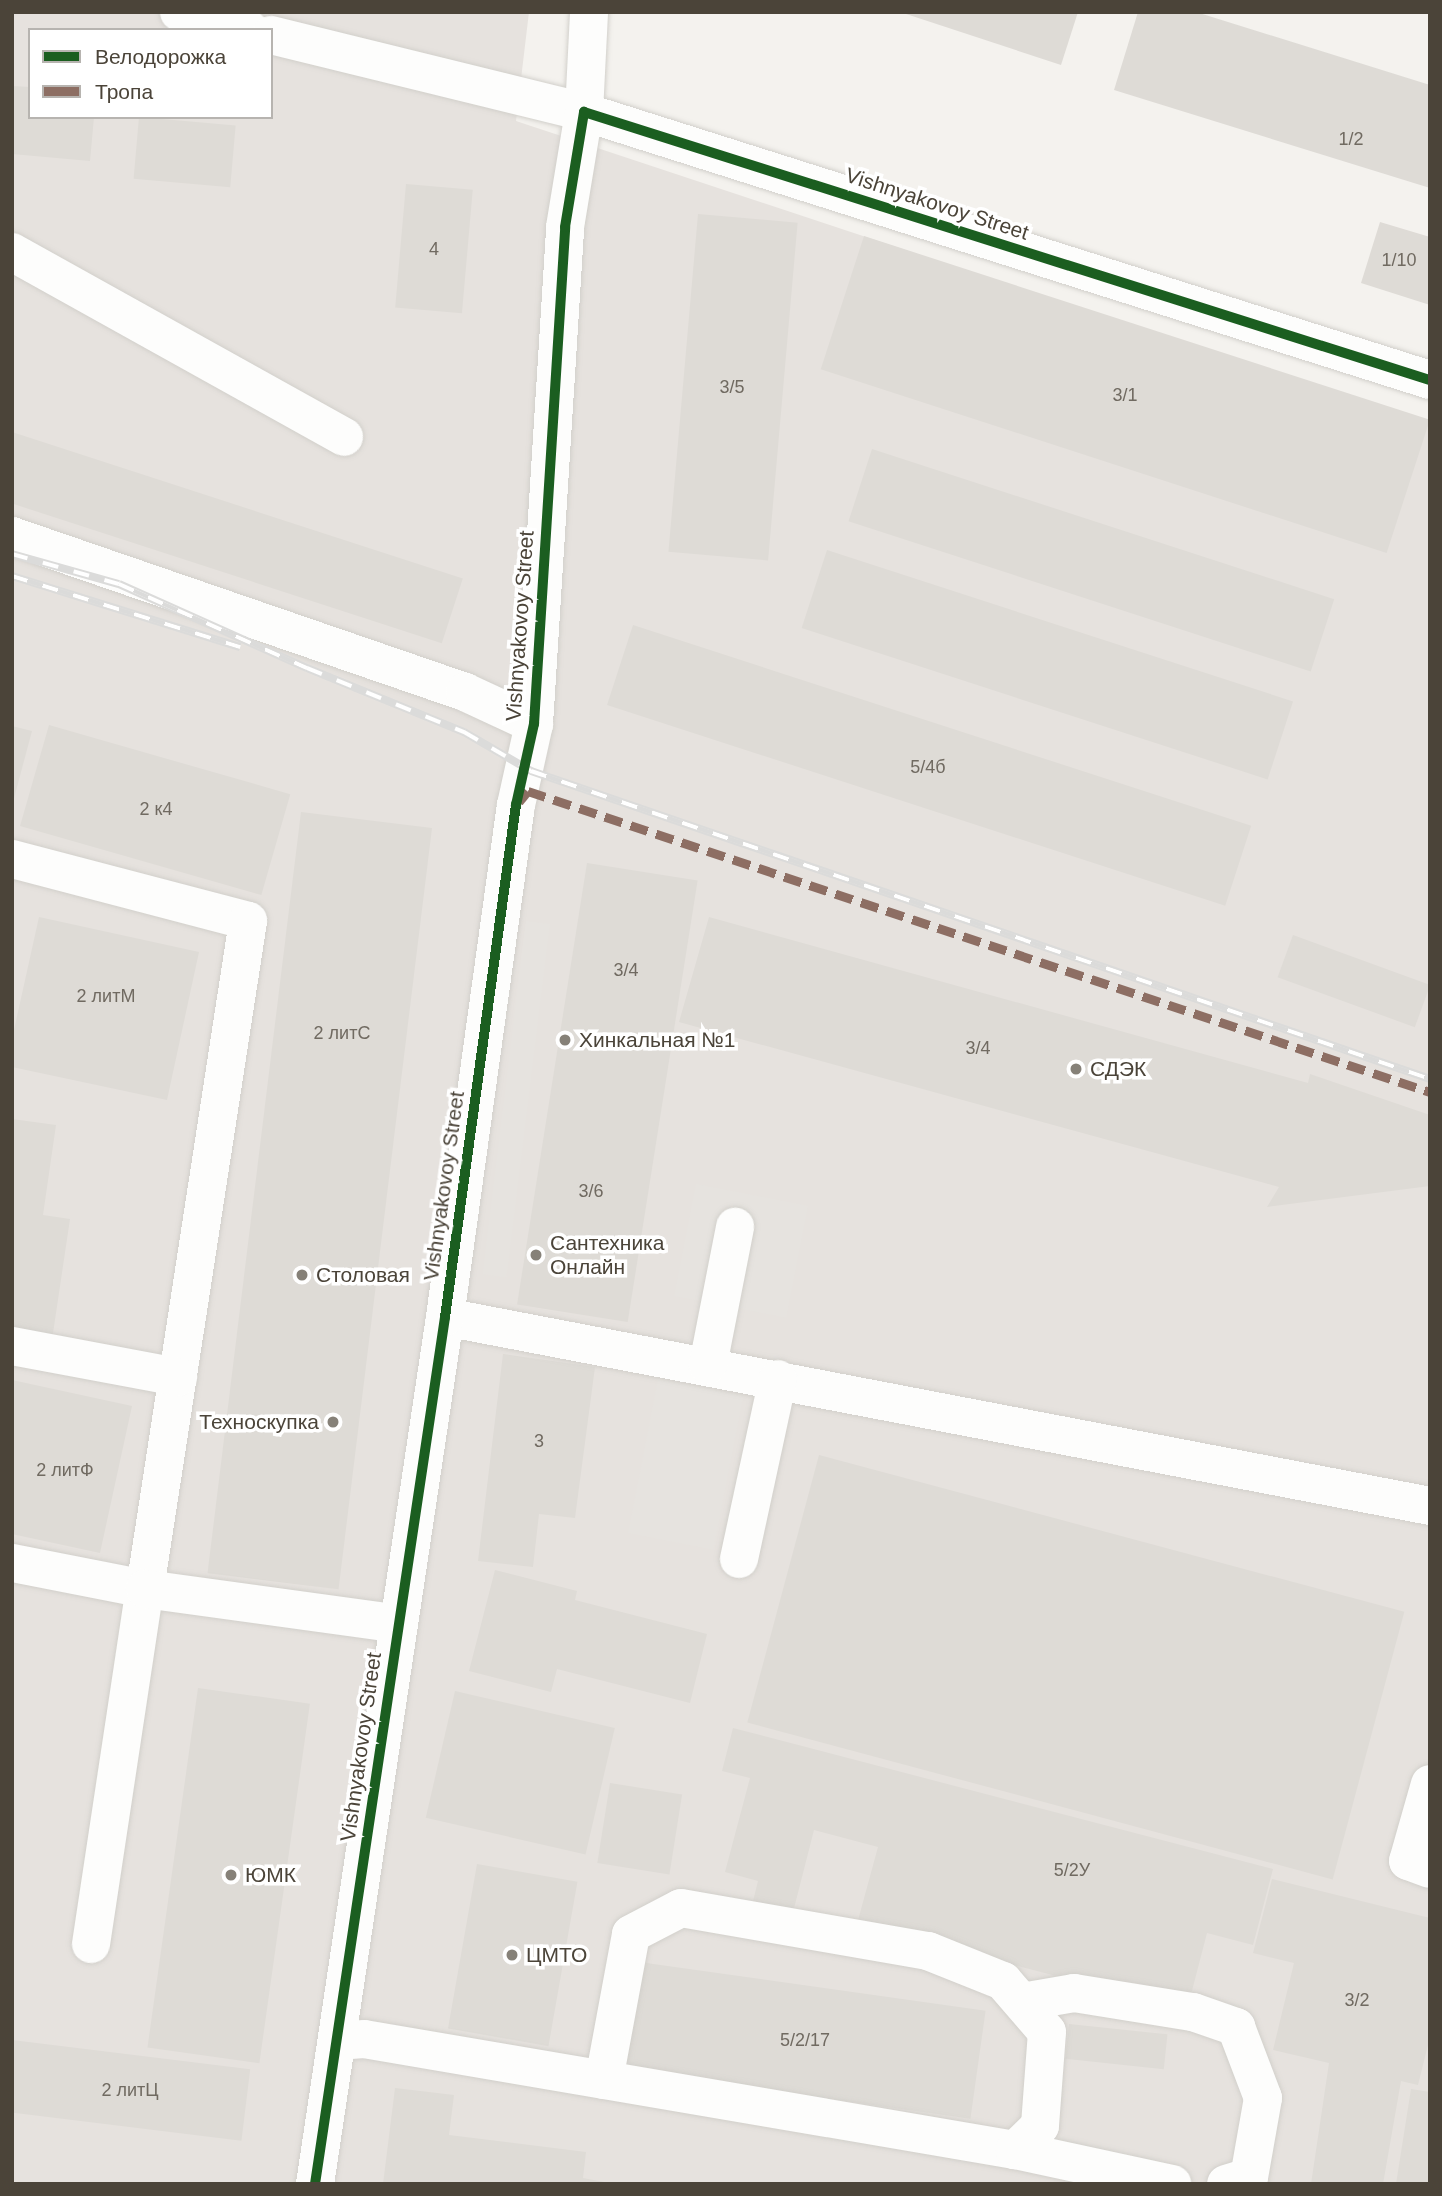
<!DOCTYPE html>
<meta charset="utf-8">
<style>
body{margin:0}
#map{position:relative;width:1442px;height:2196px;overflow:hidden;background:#f4f2ee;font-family:Arial,sans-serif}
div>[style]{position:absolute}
.industrial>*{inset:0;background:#e6e2de}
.parking>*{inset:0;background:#e6e3df;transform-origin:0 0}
.building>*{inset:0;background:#dedbd6;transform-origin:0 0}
.roads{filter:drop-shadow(0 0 2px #d2d0cb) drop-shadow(0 0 2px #d2d0cb)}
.minor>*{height:38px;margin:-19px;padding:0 19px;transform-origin:19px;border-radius:19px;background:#fdfdfc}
.rail>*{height:8px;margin-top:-4px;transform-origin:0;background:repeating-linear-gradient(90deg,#fff 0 16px,#dbdbda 0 32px);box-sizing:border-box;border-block:2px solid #dbdbda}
.quiet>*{height:9px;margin-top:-4.5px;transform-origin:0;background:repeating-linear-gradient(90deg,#8d6e63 0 18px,transparent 0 27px)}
.cycleway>*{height:10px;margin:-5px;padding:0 5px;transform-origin:5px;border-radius:5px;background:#1b5e20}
.dots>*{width:19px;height:19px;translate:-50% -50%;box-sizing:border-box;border:4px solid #fff;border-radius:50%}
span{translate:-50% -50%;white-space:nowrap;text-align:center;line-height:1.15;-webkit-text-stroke:7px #fff;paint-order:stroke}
.number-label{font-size:18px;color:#706a61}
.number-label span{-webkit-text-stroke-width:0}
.street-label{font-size:21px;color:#4b4439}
.poi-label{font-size:21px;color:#4b4439}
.left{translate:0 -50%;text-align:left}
.right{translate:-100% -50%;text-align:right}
.frame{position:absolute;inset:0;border:14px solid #4b4439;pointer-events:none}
.legend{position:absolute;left:28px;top:28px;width:245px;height:91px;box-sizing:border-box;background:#fff;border:2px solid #b7b4b0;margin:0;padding:9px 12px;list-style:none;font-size:21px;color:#4b4439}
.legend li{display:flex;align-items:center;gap:14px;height:35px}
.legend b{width:35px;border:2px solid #b7b4b0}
</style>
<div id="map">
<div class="industrial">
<div style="clip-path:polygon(evenodd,12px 12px,529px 12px,516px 121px,1430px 424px,1430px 2184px,12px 2184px,12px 12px,30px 30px,271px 30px,271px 117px,30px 117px,30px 30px)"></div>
</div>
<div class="parking">
<div style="left:526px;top:921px;width:24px;height:356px;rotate:7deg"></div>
<div style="left:696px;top:1184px;width:114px;height:114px;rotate:11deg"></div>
<div style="left:658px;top:1379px;width:87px;height:157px;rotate:11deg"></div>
</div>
<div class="building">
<div style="clip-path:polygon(900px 12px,1078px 12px,1061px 65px)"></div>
<div style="clip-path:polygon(1138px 12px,1196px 12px,1430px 85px,1430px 188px,1114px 90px)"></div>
<div style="clip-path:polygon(12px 86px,30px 87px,30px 117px,94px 117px,90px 161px,12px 154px)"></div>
<div style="left:139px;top:117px;width:97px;height:62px;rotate:5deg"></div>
<div style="left:406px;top:184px;width:67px;height:124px;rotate:5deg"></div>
<div style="left:698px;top:214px;width:100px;height:339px;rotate:5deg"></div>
<div style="clip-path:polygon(1380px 222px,1430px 237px,1430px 305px,1361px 283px)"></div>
<div style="left:864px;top:236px;width:595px;height:140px;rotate:18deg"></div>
<div style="left:12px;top:432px;width:474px;height:68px;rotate:18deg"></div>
<div style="left:872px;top:449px;width:486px;height:76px;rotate:18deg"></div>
<div style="left:827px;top:550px;width:490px;height:82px;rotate:18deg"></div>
<div style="left:633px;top:625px;width:650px;height:84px;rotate:18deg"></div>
<div style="left:49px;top:725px;width:251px;height:105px;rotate:16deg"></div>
<div style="clip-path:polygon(12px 726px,32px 731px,13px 802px,12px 802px)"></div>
<div style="left:301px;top:812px;width:132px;height:767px;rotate:7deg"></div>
<div style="left:587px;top:863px;width:112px;height:447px;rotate:9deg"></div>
<div style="clip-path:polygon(39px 917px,199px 952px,167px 1100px,12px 1067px,12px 1039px)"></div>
<div style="clip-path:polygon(709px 917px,1308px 1083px,1310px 1074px,1430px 1115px,1430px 1186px,1267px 1207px,1279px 1187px,679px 1022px)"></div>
<div style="left:1293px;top:935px;width:146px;height:45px;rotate:20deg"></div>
<div style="clip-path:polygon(12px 1119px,56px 1125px,43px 1215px,70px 1219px,52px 1340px,12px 1334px)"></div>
<div style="clip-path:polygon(503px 1354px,595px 1367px,575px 1518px,539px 1514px,533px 1567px,478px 1561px)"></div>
<div style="clip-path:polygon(12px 1380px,132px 1406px,100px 1553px,12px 1534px)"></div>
<div style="left:819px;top:1455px;width:606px;height:277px;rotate:15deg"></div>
<div style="clip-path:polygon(495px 1570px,577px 1591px,575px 1600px,707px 1634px,690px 1703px,557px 1669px,551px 1692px,469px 1671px)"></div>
<div style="left:198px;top:1688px;width:113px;height:363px;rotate:8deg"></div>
<div style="left:455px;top:1691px;width:164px;height:130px;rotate:13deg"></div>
<div style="clip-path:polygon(733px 1728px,1273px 1869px,1253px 1945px,1207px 1933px,1187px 2010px,857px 1924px,878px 1847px,814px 1830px,790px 1924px,750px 1913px,758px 1881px,725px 1872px,750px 1778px,722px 1771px)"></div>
<div style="left:610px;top:1783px;width:73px;height:81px;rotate:9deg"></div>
<div style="left:477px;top:1864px;width:102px;height:167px;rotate:10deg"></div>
<div style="clip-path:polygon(1272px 1879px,1430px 1918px,1430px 2037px,1418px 2085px,1401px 2081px,1383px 2184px,1311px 2184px,1329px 2063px,1273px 2050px,1294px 1963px,1253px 1953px)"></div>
<div style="left:639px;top:1962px;width:350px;height:109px;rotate:8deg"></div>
<div style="left:1069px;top:2024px;width:99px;height:35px;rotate:6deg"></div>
<div style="left:12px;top:2040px;width:240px;height:72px;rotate:7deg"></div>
<div style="clip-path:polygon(395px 2088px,454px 2095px,449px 2135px,586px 2152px,583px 2178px,615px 2184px,383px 2184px)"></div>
<div style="clip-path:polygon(1411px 2089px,1430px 2092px,1430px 2184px,1396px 2184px)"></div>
</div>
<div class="roads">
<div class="minor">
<div style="left:179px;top:12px;width:73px;rotate:14.2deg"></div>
<div style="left:271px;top:35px;width:322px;rotate:13.8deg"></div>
<div style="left:584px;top:112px;width:887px;rotate:17.58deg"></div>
<div style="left:12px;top:252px;width:380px;rotate:29.1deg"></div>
<div style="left:12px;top:536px;width:479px;rotate:19deg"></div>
<div style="left:465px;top:692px;width:76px;rotate:24.9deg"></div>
<div style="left:12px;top:859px;width:244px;rotate:14.7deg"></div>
<div style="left:248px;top:921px;width:676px;rotate:98.77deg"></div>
<div style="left:145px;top:1589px;width:136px;rotate:-168.9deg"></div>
<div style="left:445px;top:1317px;width:1003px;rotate:10.86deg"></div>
<div style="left:12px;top:1346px;width:169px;rotate:10.6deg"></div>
<div style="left:708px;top:1365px;width:141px;rotate:-78.9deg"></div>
<div style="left:739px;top:1559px;width:184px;rotate:-77.8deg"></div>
<div style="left:1430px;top:1784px;width:80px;rotate:105.9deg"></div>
<div style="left:1408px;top:1861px;width:23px;rotate:20deg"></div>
<div style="left:91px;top:1944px;width:359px;rotate:-81.4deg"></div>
<div style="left:145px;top:1589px;width:256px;rotate:7.8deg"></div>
<div style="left:1022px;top:2002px;width:53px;rotate:-9.8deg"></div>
<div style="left:1074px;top:1993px;width:121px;rotate:9.1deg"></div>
<div style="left:1193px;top:2012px;width:46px;rotate:19.2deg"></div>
<div style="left:1236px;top:2027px;width:76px;rotate:69.2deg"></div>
<div style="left:1263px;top:2098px;width:80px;rotate:100deg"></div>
<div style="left:1249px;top:2177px;width:24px;rotate:163deg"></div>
<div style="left:337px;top:2041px;width:27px;rotate:-4deg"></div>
<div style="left:364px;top:2039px;width:660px;rotate:9.68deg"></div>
<div style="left:1015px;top:2150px;width:161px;rotate:12.2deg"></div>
<div style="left:604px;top:2080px;width:148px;rotate:-79.5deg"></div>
<div style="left:631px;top:1934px;width:56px;rotate:-27.5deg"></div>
<div style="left:681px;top:1908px;width:251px;rotate:9.9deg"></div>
<div style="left:928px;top:1951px;width:81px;rotate:21.8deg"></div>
<div style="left:1003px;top:1981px;width:67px;rotate:49.2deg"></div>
<div style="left:1047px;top:2032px;width:94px;rotate:94.3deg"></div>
<div style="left:1040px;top:2126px;width:35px;rotate:136deg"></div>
<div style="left:315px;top:2184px;width:877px;rotate:-81.47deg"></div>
<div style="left:445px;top:1317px;width:517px;rotate:-82.11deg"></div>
<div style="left:516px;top:805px;width:83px;rotate:-77.5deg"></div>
<div style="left:534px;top:724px;width:498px;rotate:-86.4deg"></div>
<div style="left:565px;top:227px;width:117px;rotate:-80.6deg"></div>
<div style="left:584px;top:112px;width:100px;rotate:-87.1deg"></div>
</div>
</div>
<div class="rail">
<div style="left:12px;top:554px;width:111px;rotate:15.7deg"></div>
<div style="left:119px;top:584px;width:206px;rotate:24.1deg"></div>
<div style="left:307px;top:668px;width:170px;rotate:22.2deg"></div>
<div style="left:464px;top:732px;width:78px;rotate:30.2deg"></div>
<div style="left:531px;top:771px;width:950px;rotate:18.91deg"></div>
<div style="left:12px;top:576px;width:239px;rotate:17.3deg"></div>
</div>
<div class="quiet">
<div style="left:519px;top:802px;width:14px;rotate:-51deg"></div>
<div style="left:528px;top:791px;width:951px;rotate:18.45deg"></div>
</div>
<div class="cycleway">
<div style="left:315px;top:2184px;width:877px;rotate:-81.47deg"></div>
<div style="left:445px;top:1317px;width:517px;rotate:-82.11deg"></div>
<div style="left:516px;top:805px;width:83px;rotate:-77.5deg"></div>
<div style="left:534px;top:724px;width:498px;rotate:-86.4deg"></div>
<div style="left:565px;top:227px;width:117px;rotate:-80.6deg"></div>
<div style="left:584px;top:112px;width:887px;rotate:17.58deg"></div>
</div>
<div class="dots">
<div style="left:565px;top:1040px;background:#868178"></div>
<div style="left:1076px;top:1069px;background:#868178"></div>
<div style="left:536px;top:1255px;background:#868178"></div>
<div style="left:302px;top:1275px;background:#868178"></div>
<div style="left:333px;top:1422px;background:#868178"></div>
<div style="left:231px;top:1875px;background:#868178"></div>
<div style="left:512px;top:1955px;background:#868178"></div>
</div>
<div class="number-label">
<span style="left:1351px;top:139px">1/2</span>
<span style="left:434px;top:249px">4</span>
<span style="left:1399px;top:260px">1/10</span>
<span style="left:732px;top:387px">3/5</span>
<span style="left:1125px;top:395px">3/1</span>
<span style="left:928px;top:767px">5/4б</span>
<span style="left:156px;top:809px">2 к4</span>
<span style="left:626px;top:970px">3/4</span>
<span style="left:106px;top:996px">2 литМ</span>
<span style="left:342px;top:1033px">2 литС</span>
<span style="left:978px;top:1048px">3/4</span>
<span style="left:591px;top:1191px">3/6</span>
<span style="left:539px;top:1441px">3</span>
<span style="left:65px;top:1470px">2 литФ</span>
<span style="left:1072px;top:1870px">5/2У</span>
<span style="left:1357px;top:2000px">3/2</span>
<span style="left:805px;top:2040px">5/2/17</span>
<span style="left:130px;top:2090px">2 литЦ</span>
</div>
<div class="street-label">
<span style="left:937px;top:204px;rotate:18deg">Vishnyakovoy Street</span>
<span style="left:520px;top:626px;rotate:-86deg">Vishnyakovoy Street</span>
<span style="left:444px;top:1186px;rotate:-82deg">Vishnyakovoy Street</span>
<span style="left:361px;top:1747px;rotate:-82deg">Vishnyakovoy Street</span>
</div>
<div class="poi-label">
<span class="left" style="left:579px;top:1040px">Хинкальная №1</span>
<span class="left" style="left:1090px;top:1069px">СДЭК</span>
<span class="left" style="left:550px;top:1255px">Сантехника<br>Онлайн</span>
<span class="left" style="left:316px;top:1275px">Столовая</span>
<span class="right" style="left:319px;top:1422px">Техноскупка</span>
<span class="left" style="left:245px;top:1875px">ЮМК</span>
<span class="left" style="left:526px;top:1955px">ЦМТО</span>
</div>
<div class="frame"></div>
<ul class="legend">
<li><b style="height:9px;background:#1b5e20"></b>Велодорожка</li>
<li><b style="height:9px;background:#8d6e63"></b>Тропа</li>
</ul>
</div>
